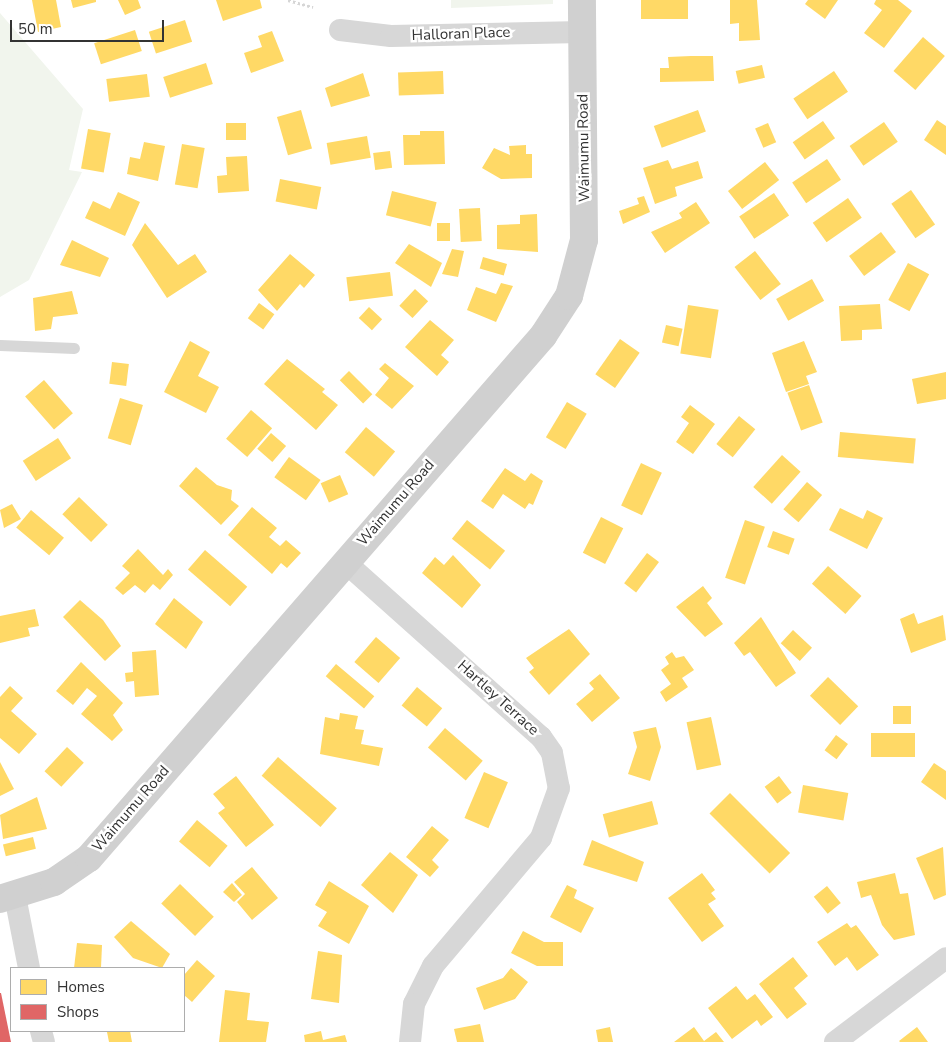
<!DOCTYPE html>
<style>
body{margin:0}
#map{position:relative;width:946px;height:1042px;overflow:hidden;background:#fff;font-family:"Nunito Sans",sans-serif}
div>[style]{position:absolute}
.green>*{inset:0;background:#f1f5ed}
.homes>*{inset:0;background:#ffd966;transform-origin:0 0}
.shops>*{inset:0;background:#e06666}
.path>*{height:3px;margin-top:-1.5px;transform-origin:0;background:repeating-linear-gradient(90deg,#d6d6d6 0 2.5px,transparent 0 5px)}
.lane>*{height:11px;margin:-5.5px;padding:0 5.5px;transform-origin:5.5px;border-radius:5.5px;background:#d7d7d7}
.street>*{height:22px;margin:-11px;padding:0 11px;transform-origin:11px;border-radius:11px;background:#d7d7d7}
.secondary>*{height:28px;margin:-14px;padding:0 14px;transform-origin:14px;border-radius:14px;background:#d0d0d0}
span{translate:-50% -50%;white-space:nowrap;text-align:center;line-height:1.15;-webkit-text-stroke:5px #fff;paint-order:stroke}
.street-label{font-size:15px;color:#333}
.legend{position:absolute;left:10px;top:967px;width:175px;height:65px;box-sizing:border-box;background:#fff;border:1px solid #adadad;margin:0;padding:6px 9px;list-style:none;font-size:15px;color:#333}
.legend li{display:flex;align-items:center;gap:10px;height:25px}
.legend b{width:25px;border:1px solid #adadad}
.scale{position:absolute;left:10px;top:20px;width:154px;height:22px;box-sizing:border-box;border:2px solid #333;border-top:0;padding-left:6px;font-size:15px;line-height:18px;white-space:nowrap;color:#333;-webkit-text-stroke:4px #fff;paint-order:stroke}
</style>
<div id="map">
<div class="green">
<div style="clip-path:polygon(451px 0,553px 0,553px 4px,451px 8px)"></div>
<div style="clip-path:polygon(0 13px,83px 109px,69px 170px,82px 172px,29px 280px,0 297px)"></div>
</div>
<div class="homes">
<div style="clip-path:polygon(32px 0,56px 0,61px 27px,38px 32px)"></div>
<div style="clip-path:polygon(71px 0,96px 0,96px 2px,73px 8px)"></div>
<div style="clip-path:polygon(118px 0,138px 0,141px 8px,125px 15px)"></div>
<div style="clip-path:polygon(216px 0,260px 0,262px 8px,223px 21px)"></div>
<div style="left:641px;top:0;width:47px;height:19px"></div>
<div style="clip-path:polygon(730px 0,757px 0,760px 40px,739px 41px,739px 23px,730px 24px)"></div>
<div style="clip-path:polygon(808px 0,838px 0,825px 19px,805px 4px)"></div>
<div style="clip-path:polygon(876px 0,898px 0,912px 11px,884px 48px,864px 33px,882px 10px,874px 4px)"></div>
<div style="left:185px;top:20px;width:23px;height:38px;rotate:72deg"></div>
<div style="left:135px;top:30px;width:22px;height:43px;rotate:72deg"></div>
<div style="clip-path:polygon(272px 31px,284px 61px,251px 73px,244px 53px,262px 47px,258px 36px)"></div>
<div style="left:923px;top:37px;width:29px;height:45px;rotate:41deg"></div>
<div style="clip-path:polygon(691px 56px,713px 56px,714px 81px,660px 82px,660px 68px,669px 68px,668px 57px)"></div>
<div style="left:206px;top:63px;width:22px;height:45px;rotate:72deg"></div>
<div style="left:762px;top:65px;width:13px;height:27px;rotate:77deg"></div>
<div style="left:443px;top:71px;width:23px;height:45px;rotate:88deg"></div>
<div style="left:834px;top:71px;width:25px;height:49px;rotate:56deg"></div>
<div style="clip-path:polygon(363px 73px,370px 96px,331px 107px,325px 88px)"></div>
<div style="left:147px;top:74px;width:23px;height:41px;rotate:83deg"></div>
<div style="left:301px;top:110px;width:40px;height:25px;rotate:74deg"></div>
<div style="left:698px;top:110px;width:23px;height:47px;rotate:70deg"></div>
<div style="clip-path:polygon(937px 120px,946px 126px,946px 155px,924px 140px)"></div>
<div style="left:823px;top:121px;width:21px;height:37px;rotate:55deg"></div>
<div style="left:884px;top:122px;width:24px;height:42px;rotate:55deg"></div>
<div style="left:226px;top:123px;width:20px;height:17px"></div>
<div style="left:768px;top:123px;width:21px;height:14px;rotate:67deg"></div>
<div style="left:88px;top:129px;width:23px;height:40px;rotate:10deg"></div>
<div style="clip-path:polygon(420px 131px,444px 131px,445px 164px,404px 165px,403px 135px,420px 135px)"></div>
<div style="left:367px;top:136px;width:22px;height:41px;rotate:80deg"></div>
<div style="clip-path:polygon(144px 142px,165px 146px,158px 181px,127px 174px,130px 157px,140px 159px)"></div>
<div style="left:182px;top:144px;width:23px;height:41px;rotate:10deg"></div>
<div style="clip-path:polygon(526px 145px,526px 154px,532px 154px,532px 178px,501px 179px,482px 168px,494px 148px,510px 155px,509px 146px)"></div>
<div style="left:390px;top:151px;width:17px;height:17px;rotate:83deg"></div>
<div style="clip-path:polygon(247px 156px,249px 191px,218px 193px,217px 176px,227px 175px,226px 157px)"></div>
<div style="left:827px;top:159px;width:25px;height:42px;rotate:56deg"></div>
<div style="clip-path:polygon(668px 160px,672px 169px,698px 161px,703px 178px,675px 187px,677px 196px,655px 204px,643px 168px)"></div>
<div style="left:765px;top:162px;width:23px;height:47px;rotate:52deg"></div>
<div style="left:280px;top:179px;width:42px;height:23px;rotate:11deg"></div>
<div style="left:911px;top:190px;width:42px;height:24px;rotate:55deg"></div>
<div style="left:392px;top:191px;width:46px;height:25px;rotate:14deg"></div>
<div style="clip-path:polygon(118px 192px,140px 202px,125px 236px,85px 218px,93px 201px,110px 209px)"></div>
<div style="left:774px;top:193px;width:27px;height:42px;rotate:56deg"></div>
<div style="clip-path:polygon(644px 196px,650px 212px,623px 224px,619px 211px,639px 204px,637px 198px)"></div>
<div style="left:848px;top:198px;width:24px;height:43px;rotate:55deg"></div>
<div style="clip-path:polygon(696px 202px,710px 223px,665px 253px,651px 232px,682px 218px,679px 213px)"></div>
<div style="left:480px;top:208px;width:33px;height:21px;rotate:87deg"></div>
<div style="clip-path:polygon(537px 214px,538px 252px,497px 249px,497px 225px,520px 224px,520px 215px)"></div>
<div style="clip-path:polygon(145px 223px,178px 265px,195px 254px,207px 272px,167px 298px,132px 245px)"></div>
<div style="left:450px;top:223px;width:18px;height:13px;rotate:90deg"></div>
<div style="left:881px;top:232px;width:25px;height:40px;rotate:53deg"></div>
<div style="clip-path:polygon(72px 240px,109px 258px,100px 277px,60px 265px)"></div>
<div style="clip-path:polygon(409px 244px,442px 263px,431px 287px,395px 263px)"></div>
<div style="clip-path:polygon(452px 249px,464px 251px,458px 277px,442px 274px)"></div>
<div style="left:755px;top:251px;width:42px;height:26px;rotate:52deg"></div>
<div style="clip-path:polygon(290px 254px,315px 275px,304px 288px,300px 284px,277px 311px,258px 290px)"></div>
<div style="left:483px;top:257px;width:25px;height:12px;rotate:16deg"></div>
<div style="left:908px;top:263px;width:24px;height:42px;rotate:28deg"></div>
<div style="left:390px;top:272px;width:24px;height:44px;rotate:83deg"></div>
<div style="left:812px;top:279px;width:25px;height:41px;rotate:61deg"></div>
<div style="clip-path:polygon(501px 283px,513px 286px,496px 322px,467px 310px,476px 287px,496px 294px)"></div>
<div style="left:415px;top:289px;width:18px;height:23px;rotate:43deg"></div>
<div style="clip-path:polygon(72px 291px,78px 314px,53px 317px,51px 329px,35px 331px,33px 298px)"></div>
<div style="left:259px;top:303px;width:19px;height:19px;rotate:36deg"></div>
<div style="clip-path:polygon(880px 304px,882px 329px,862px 330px,862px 340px,841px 341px,839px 306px)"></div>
<div style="left:688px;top:305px;width:31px;height:49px;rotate:9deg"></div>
<div style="left:369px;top:307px;width:18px;height:15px;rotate:43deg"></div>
<div style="clip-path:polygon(430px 320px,454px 340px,441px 355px,449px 362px,437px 376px,405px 347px)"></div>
<div style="left:666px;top:325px;width:17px;height:18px;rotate:13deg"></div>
<div style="left:620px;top:339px;width:24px;height:43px;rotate:35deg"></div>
<div style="clip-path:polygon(190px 341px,210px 352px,198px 376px,219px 387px,206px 413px,164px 392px)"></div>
<div style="clip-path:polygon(804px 341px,817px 372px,806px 376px,809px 384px,786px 392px,772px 353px)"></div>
<div style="clip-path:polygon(287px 359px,325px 389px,322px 392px,338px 405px,316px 430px,264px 384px)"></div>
<div style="left:112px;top:362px;width:17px;height:22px;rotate:7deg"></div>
<div style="clip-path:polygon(385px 363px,414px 386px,392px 409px,375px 395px,389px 378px,379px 369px)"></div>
<div style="left:349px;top:371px;width:33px;height:13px;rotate:45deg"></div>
<div style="clip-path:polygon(946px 372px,946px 399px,917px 404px,912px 379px)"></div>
<div style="left:44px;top:380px;width:44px;height:25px;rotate:49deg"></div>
<div style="left:809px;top:385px;width:40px;height:23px;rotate:70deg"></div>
<div style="left:120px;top:398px;width:24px;height:42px;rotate:17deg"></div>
<div style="left:567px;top:402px;width:23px;height:41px;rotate:31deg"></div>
<div style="clip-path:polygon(690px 405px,715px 424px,693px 454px,676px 442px,689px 423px,681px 417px)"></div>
<div style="left:251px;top:410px;width:28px;height:38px;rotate:41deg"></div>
<div style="left:739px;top:416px;width:21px;height:36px;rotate:39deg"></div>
<div style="left:366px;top:427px;width:38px;height:33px;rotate:40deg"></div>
<div style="left:840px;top:432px;width:76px;height:25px;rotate:5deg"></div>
<div style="left:271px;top:433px;width:20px;height:21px;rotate:41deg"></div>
<div style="left:58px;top:438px;width:24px;height:42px;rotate:57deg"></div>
<div style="left:782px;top:455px;width:25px;height:43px;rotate:42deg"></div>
<div style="left:289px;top:457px;width:39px;height:25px;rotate:36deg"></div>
<div style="left:641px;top:463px;width:23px;height:47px;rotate:25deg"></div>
<div style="clip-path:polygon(196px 467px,217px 485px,232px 490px,231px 500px,239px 506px,221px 525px,179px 486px)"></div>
<div style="clip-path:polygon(505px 468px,525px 481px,531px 473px,543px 481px,533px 505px,529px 503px,525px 509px,503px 494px,493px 509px,481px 501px)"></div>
<div style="left:340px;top:475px;width:21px;height:21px;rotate:67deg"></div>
<div style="left:807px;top:482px;width:20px;height:36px;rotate:41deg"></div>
<div style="left:79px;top:497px;width:40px;height:24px;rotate:44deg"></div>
<div style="clip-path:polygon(12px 504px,21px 519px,4px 528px,0 510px)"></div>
<div style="clip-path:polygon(252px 507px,277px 528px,269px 537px,280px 546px,286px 540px,301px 553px,287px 568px,281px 563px,272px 574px,228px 535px)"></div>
<div style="clip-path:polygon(840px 508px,863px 519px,867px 510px,883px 518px,867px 549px,829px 530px)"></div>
<div style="left:31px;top:510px;width:43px;height:23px;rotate:40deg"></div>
<div style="left:601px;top:517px;width:25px;height:40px;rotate:27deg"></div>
<div style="left:467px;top:520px;width:49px;height:24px;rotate:39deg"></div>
<div style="left:745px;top:520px;width:21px;height:61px;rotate:19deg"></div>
<div style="left:773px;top:531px;width:23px;height:17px;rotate:20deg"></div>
<div style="clip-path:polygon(138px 549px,163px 575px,168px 569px,173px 575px,160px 590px,153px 584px,145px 593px,135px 585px,123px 595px,115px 588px,130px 573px,122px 566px)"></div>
<div style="left:205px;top:550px;width:56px;height:26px;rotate:41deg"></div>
<div style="left:647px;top:553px;width:15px;height:38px;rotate:37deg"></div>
<div style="clip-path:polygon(453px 555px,481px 585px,462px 608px,422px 573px,435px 557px,444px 565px)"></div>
<div style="left:828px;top:566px;width:45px;height:24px;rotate:42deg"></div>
<div style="clip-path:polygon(703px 586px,712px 598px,707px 603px,723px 624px,705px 637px,676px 607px)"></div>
<div style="clip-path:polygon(174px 598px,203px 622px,186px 649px,155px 624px)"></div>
<div style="clip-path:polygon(80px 600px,103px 620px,121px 646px,105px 661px,63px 617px)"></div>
<div style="clip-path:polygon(35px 609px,39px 626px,28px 628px,30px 636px,0 643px,0 616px)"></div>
<div style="clip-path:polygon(914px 613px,918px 624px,943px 615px,946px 640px,911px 653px,900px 619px)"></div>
<div style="clip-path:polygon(761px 617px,796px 673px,776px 687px,750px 652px,744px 656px,734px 643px)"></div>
<div style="clip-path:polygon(569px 629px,590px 654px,549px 695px,529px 672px,534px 668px,526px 658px)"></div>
<div style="left:793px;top:630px;width:26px;height:18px;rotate:43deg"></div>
<div style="left:376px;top:637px;width:32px;height:33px;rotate:41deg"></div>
<div style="clip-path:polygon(156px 650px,159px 695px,135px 697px,134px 681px,126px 682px,125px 673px,133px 672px,132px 652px)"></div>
<div style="clip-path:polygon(672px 652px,676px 658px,684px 656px,694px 670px,682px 678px,688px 687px,666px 702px,660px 692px,671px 684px,661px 670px,669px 664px,665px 657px)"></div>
<div style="clip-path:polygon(81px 662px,123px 703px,113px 715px,123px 730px,112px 741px,81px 714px,97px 696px,87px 688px,73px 705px,56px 691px)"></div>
<div style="left:336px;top:664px;width:50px;height:16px;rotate:40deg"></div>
<div style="clip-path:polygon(600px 674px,620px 698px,592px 722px,576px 704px,594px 689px,589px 683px)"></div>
<div style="left:828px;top:677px;width:42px;height:26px;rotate:44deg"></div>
<div style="clip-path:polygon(10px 686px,23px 698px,11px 711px,37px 734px,19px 754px,0 738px,0 697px)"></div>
<div style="left:417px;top:687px;width:33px;height:24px;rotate:40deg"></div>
<div style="left:893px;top:706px;width:18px;height:18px"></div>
<div style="clip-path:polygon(340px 713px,358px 716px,355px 729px,364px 730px,361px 744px,383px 748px,379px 766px,320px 754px,325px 717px,339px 720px)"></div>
<div style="left:711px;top:717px;width:49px;height:25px;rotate:78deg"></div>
<div style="clip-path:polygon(656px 727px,661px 747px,650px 781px,628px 774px,637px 747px,633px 732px)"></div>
<div style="left:445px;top:728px;width:50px;height:26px;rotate:41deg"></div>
<div style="left:871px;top:733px;width:44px;height:24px"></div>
<div style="left:836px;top:735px;width:15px;height:19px;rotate:37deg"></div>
<div style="left:67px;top:747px;width:23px;height:33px;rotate:43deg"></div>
<div style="left:278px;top:757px;width:78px;height:25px;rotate:41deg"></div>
<div style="clip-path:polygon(0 762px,14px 789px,0 796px)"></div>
<div style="clip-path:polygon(934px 763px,946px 771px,946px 800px,921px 782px)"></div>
<div style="left:484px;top:772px;width:26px;height:50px;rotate:23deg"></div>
<div style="clip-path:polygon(236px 776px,274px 825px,246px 847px,218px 813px,225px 808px,213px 794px)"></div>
<div style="left:779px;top:776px;width:21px;height:18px;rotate:53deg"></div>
<div style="left:803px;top:785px;width:46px;height:28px;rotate:10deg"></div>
<div style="left:730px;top:793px;width:85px;height:29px;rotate:45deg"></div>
<div style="clip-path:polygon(37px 797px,47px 829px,3px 839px,0 815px)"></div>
<div style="left:652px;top:801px;width:24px;height:51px;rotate:75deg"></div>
<div style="left:197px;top:820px;width:40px;height:28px;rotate:40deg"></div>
<div style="clip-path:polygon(432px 826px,449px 840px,432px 860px,439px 867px,430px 877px,406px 857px)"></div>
<div style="left:33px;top:837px;width:12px;height:31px;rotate:76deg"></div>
<div style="clip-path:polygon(592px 840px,644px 862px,637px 882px,583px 865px)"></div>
<div style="clip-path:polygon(943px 847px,946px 895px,934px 900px,916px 858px)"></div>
<div style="clip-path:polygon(390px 852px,418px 875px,393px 913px,361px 885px)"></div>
<div style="clip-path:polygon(252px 867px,278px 898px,252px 920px,237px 902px,245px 894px,234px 882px)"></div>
<div style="clip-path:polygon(702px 873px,715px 890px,711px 893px,716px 899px,708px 904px,724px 926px,702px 942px,668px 898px)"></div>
<div style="clip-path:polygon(895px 873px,900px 894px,908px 893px,915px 935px,894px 940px,882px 925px,871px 895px,861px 898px,857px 882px)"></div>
<div style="clip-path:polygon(329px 881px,369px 906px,349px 944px,318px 926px,327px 912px,315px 905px)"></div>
<div style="clip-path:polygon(232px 883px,242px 895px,234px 902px,223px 892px)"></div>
<div style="left:180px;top:884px;width:47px;height:27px;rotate:44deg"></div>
<div style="clip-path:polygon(567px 885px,577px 890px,574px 898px,594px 908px,581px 933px,550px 917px)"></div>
<div style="left:827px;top:886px;width:22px;height:17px;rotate:51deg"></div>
<div style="clip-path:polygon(131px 921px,170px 954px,162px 968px,133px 958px,114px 937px)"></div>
<div style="clip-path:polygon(847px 923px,851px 928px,856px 925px,879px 955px,857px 971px,847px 957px,835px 966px,817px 942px)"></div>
<div style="clip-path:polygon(523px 931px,544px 942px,563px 942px,563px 966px,537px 966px,511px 953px)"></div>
<div style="clip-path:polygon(77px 943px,102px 945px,101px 968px,74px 968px)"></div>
<div style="clip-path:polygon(318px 951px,342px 955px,339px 1003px,311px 999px)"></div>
<div style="clip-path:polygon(793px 957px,808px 976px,794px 988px,807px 1004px,787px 1019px,759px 984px)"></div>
<div style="clip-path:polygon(197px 960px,215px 976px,192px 1002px,184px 995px,184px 975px)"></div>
<div style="clip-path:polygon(511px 968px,528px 982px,515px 999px,484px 1010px,476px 988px,503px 978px)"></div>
<div style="clip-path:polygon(736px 986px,747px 1000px,755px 994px,773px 1017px,761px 1026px,757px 1020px,732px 1039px,708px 1008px)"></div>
<div style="clip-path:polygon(225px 990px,250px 993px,247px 1020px,269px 1022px,266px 1042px,219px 1042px)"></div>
<div style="clip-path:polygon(480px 1024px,484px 1042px,457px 1042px,454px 1029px)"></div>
<div style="clip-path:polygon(610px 1027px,613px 1042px,598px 1042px,596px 1030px)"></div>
<div style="clip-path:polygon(694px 1027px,704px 1041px,716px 1032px,724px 1042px,674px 1042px)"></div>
<div style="clip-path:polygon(917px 1027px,928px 1042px,900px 1042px,899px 1041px)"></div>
<div style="clip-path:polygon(130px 1031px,132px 1042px,109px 1042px,107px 1032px)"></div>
<div style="clip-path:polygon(321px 1031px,323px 1040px,345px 1035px,347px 1042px,305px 1042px,304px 1035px)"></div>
</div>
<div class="shops">
<div style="clip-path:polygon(0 993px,1px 993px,11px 1042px,0 1042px)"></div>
</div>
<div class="path">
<div style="left:288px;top:0;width:26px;rotate:16deg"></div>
</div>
<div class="lane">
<div style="left:0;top:345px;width:74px;rotate:2.3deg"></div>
</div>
<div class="street">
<div style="left:340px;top:30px;width:51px;rotate:6.7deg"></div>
<div style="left:391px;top:36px;width:192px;rotate:-1.2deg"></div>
<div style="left:345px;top:562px;width:263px;rotate:41.8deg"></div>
<div style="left:541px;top:737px;width:19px;rotate:55deg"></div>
<div style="left:552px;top:753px;width:36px;rotate:79deg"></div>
<div style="left:559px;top:788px;width:53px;rotate:109.8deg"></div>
<div style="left:541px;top:838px;width:167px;rotate:130.2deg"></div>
<div style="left:433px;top:966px;width:42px;rotate:116.6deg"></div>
<div style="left:414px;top:1004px;width:38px;rotate:96deg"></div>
<div style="left:15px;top:896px;width:73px;rotate:79deg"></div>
<div style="left:41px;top:1031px;width:11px;rotate:75deg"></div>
<div style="left:835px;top:1042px;width:139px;rotate:-37.1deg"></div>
</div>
<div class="secondary">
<div style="left:0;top:899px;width:57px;rotate:-17.5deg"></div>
<div style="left:54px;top:882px;width:42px;rotate:-34.4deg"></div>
<div style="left:89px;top:858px;width:692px;rotate:-48.99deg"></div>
<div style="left:543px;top:336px;width:48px;rotate:-57deg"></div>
<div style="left:569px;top:296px;width:58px;rotate:-75deg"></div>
<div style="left:584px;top:240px;width:240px;rotate:-90.5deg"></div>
</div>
<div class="street-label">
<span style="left:461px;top:34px;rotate:-2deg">Halloran Place</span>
<span style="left:584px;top:148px;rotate:-91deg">Waimumu Road</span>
<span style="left:396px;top:503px;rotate:-49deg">Waimumu Road</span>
<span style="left:498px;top:698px;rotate:42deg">Hartley Terrace</span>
<span style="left:131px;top:809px;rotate:-49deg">Waimumu Road</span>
</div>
<ul class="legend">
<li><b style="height:14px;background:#ffd966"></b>Homes</li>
<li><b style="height:14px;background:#e06666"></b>Shops</li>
</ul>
<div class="scale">50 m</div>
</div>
